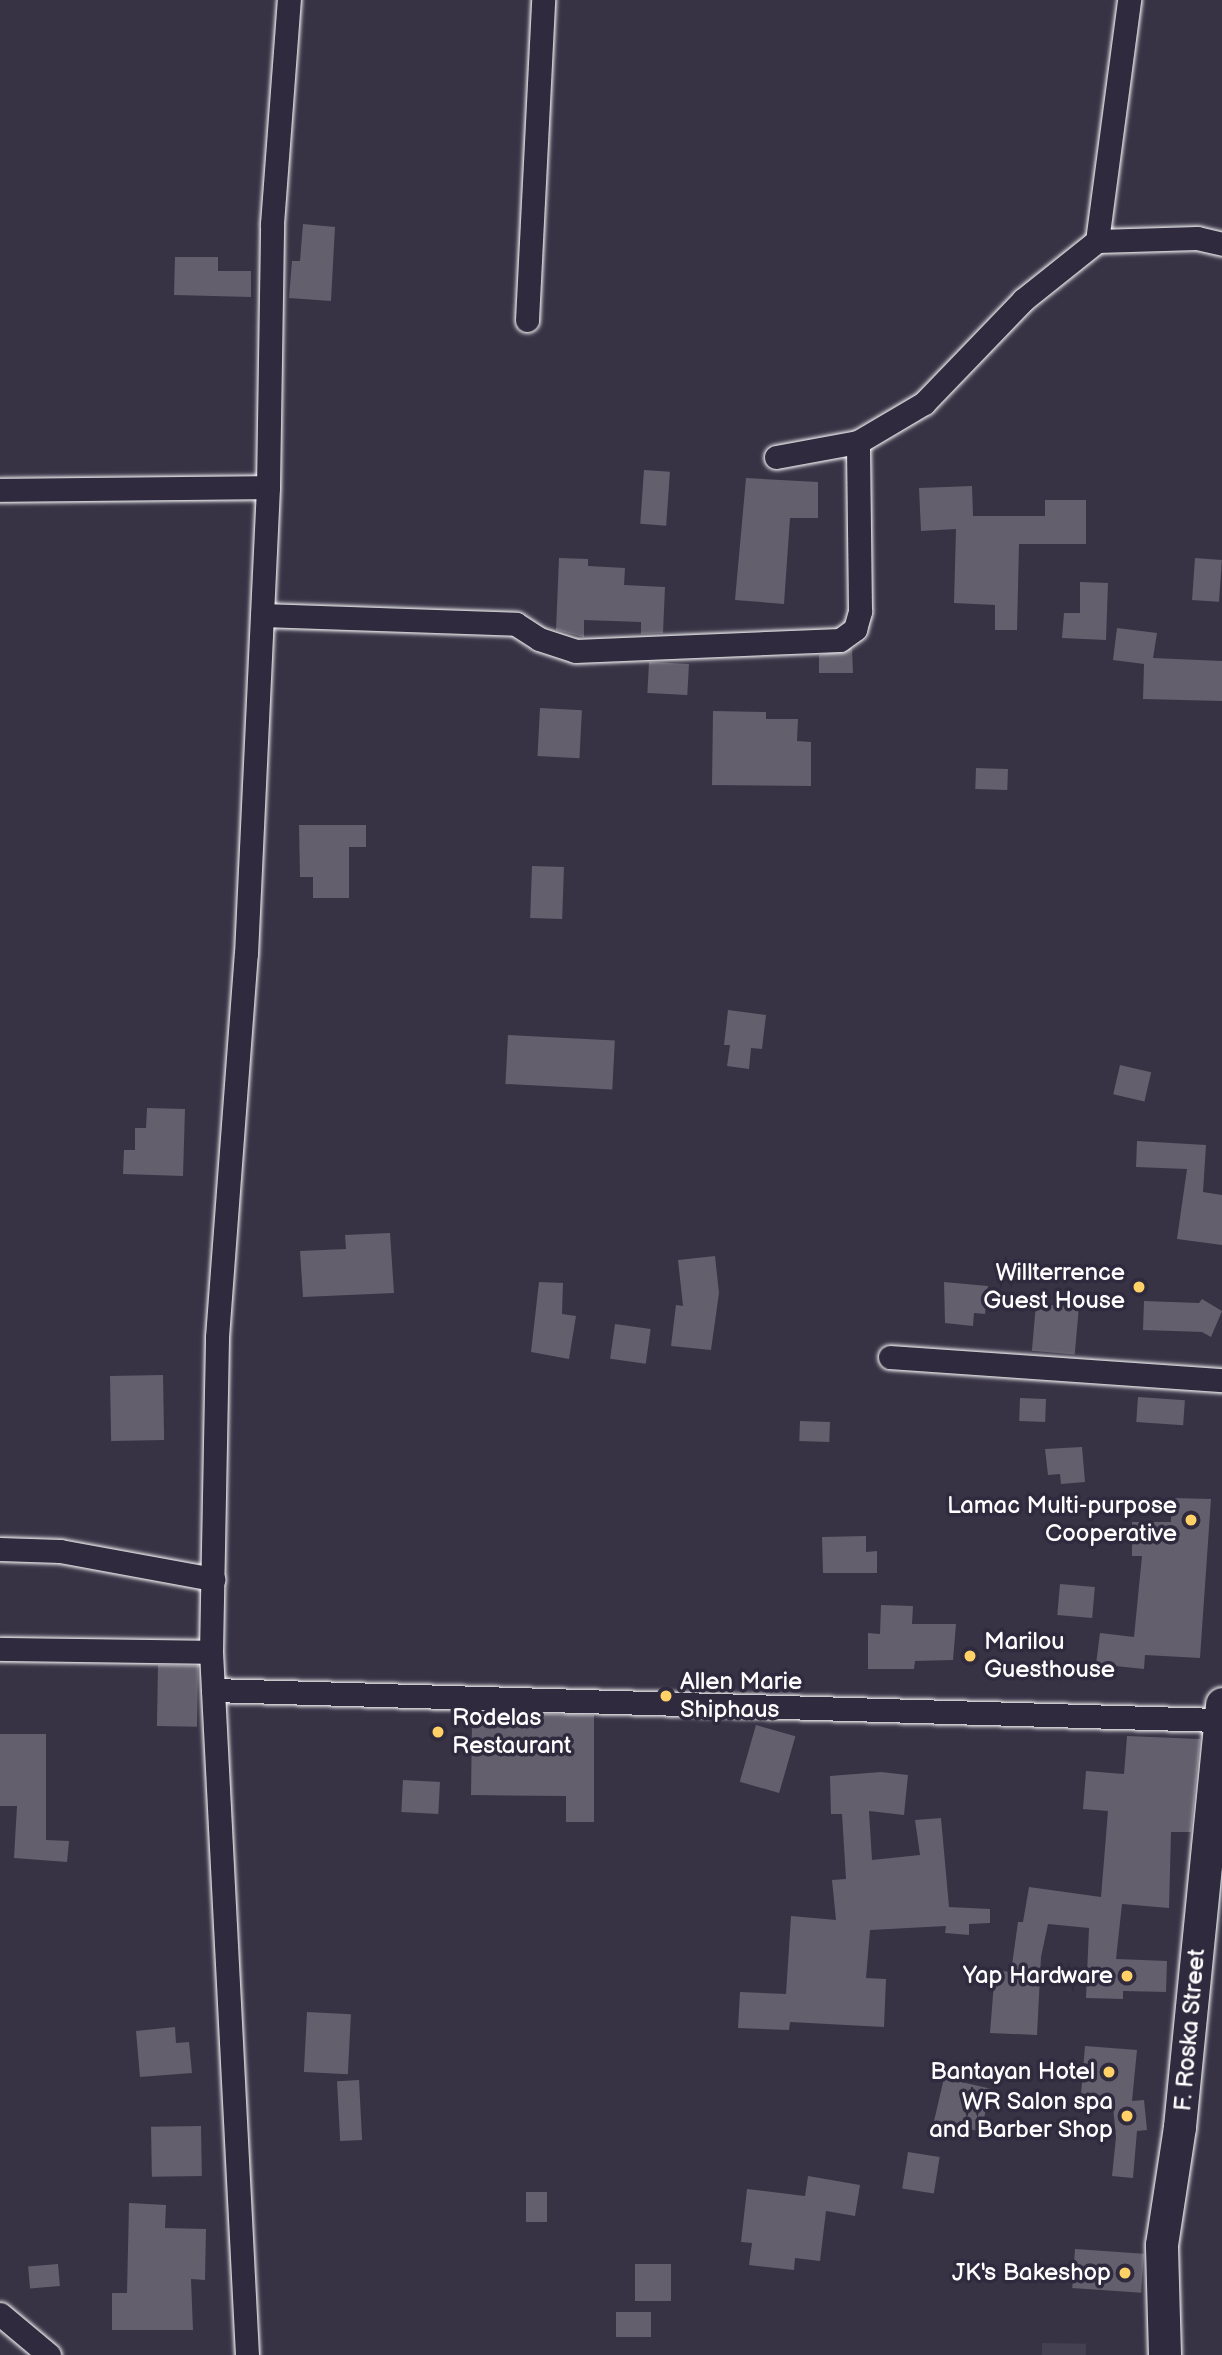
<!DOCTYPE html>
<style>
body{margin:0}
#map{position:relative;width:1222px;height:2355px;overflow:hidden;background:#373345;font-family:"Balsamiq Sans",sans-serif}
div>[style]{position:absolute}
.built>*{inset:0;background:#444051;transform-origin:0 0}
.building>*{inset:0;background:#635f6d;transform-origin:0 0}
.roads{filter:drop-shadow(0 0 2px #fff) drop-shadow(0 0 2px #fff)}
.street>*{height:23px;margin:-11.5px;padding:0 11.5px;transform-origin:11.5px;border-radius:11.5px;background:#2f2a3d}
.secondary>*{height:32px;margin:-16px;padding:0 16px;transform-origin:16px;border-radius:16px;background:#2f2a3d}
.dots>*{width:19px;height:19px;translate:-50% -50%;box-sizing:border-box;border:4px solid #2f2a3d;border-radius:50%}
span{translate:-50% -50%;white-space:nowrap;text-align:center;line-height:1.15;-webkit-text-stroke:7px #2f2a3d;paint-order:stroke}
.poi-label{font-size:24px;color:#fff}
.right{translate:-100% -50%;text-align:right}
.left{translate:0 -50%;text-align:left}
.street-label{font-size:24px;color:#fff}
</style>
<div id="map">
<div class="built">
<div style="left:1042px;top:2343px;width:44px;height:12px;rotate:1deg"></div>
</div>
<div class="building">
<div style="clip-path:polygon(303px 224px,335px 227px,331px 301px,289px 298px,292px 261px,300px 261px)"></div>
<div style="clip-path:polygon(175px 257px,218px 257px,218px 271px,251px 271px,251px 297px,174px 295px)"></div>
<div style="left:644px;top:470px;width:26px;height:54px;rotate:4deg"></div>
<div style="clip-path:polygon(746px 478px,818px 482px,818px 518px,790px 518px,784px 604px,735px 600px)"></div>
<div style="clip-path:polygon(972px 486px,973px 516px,1045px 516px,1045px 500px,1086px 500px,1086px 544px,1019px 544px,1017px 630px,995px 630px,995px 605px,954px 603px,956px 529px,921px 531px,919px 488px)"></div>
<div style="clip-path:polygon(559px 558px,588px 559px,588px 566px,625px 568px,624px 585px,665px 587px,663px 633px,641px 634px,641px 622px,584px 620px,584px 637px,556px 630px)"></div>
<div style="left:1195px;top:558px;width:27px;height:42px;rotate:4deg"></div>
<div style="clip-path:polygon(1080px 582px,1108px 583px,1106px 640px,1062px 638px,1064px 613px,1080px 613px)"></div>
<div style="clip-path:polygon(1117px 628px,1157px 633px,1153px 658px,1222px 661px,1222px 701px,1143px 699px,1144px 664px,1113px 660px)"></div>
<div style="clip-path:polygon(852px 648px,853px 673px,819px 673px,819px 655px)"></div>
<div style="left:649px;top:662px;width:40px;height:31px;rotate:3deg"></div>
<div style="left:540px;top:708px;width:42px;height:48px;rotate:3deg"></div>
<div style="clip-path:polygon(713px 711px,766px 712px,766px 719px,798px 719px,797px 741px,811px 742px,811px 786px,712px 785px)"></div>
<div style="left:976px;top:768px;width:32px;height:21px;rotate:2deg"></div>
<div style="clip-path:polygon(299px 825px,366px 825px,366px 847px,349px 847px,349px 898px,313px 898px,313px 877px,300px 877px)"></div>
<div style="left:532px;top:866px;width:32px;height:52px;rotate:2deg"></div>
<div style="clip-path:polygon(728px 1010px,766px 1015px,762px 1049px,751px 1048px,749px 1069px,727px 1066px,730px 1045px,724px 1045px)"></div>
<div style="left:508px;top:1035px;width:107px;height:49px;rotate:3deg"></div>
<div style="left:1120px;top:1065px;width:32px;height:30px;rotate:13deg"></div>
<div style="clip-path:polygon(147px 1108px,185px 1109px,183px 1176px,123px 1174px,124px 1150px,135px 1150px,135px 1128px,146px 1128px)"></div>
<div style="clip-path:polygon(1137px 1141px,1206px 1145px,1203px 1192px,1222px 1195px,1222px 1245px,1177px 1239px,1187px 1169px,1136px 1167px)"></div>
<div style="clip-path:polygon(390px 1233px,394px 1293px,303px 1297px,300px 1251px,346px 1249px,345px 1235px)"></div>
<div style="clip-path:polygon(715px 1256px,719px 1293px,711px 1350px,671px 1346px,676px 1305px,683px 1306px,678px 1260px)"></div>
<div style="clip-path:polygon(539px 1282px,563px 1283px,562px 1314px,576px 1316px,569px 1359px,531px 1352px)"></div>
<div style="clip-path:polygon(944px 1282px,988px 1286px,985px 1314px,974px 1313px,973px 1326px,945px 1323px)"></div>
<div style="clip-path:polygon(1202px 1299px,1222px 1311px,1211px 1337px,1202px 1332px,1143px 1330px,1144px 1301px,1199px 1303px)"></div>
<div style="left:1036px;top:1304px;width:43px;height:47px;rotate:5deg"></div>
<div style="left:615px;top:1324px;width:36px;height:35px;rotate:8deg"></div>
<div style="left:163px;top:1375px;width:65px;height:53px;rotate:89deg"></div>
<div style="left:1138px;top:1397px;width:47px;height:25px;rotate:4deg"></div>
<div style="left:1020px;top:1398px;width:26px;height:23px;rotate:2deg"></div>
<div style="left:800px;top:1421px;width:30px;height:20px;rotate:2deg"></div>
<div style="clip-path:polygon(1082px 1447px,1085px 1482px,1061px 1484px,1060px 1474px,1048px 1475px,1045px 1449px)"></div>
<div style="clip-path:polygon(1171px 1498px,1211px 1499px,1200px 1658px,1145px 1655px,1144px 1669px,1096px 1664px,1100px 1633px,1134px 1637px,1142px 1556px,1132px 1556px,1132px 1522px,1171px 1522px)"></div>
<div style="clip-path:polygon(866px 1536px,866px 1552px,877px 1551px,877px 1573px,823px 1573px,822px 1537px)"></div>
<div style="left:1060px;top:1584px;width:35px;height:31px;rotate:5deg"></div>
<div style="clip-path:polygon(881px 1605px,913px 1606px,912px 1624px,956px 1624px,953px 1660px,915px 1661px,914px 1669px,868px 1669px,868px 1633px,880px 1634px)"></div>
<div style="left:158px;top:1665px;width:40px;height:61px;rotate:1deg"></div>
<div style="clip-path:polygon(506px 1713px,594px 1715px,594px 1822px,566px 1822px,566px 1796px,471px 1795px,472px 1718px,506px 1718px)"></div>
<div style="left:756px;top:1725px;width:41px;height:59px;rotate:16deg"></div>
<div style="clip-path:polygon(0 1734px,46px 1734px,46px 1840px,69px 1841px,67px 1862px,14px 1858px,17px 1806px,0 1806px)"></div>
<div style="clip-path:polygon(1127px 1736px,1200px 1739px,1191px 1832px,1171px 1832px,1169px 1908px,1122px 1904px,1116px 1959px,1167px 1961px,1166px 1992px,1123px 1991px,1123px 1999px,1086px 1998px,1089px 1928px,1048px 1924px,1041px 1957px,1037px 2035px,990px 2033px,995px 1970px,1011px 1972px,1018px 1922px,1023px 1922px,1029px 1887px,1101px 1897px,1108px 1811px,1083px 1809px,1086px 1771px,1124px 1774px)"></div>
<div style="clip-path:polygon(881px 1772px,908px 1775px,904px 1815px,869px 1811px,872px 1860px,920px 1855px,915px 1820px,941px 1818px,949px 1907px,990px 1909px,990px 1923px,969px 1924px,969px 1935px,945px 1933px,946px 1926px,870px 1930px,866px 1978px,886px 1979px,884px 2027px,790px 2022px,789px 2030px,738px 2028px,740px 1992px,786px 1994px,791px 1916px,836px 1920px,832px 1880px,846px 1879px,842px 1814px,831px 1814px,830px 1776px)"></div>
<div style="left:403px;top:1780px;width:37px;height:32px;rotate:3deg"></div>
<div style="left:307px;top:2012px;width:44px;height:60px;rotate:3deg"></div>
<div style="clip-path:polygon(175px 2027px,176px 2043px,189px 2042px,192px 2073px,140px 2077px,136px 2031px)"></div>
<div style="clip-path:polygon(1085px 2046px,1137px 2050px,1132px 2101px,1144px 2100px,1147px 2130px,1137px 2131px,1133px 2178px,1112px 2176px,1116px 2137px,1112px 2097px,1081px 2094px)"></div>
<div style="left:944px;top:2078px;width:48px;height:44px;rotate:13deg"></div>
<div style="left:359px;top:2080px;width:60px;height:22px;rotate:87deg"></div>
<div style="left:201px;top:2126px;width:50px;height:50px;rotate:89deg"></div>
<div style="left:908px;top:2152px;width:32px;height:37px;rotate:9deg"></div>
<div style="clip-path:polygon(808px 2176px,860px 2185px,855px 2216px,826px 2211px,820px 2261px,795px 2258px,794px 2270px,749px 2265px,752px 2243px,741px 2242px,747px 2189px,805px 2196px)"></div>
<div style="left:526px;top:2192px;width:21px;height:30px"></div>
<div style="clip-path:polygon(129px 2203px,166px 2205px,165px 2228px,206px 2229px,205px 2280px,191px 2279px,193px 2330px,112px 2330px,112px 2293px,127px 2293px)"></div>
<div style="left:1075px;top:2249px;width:69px;height:39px;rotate:4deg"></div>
<div style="left:58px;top:2264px;width:22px;height:30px;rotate:85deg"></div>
<div style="left:635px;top:2264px;width:36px;height:37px"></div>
<div style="left:616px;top:2312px;width:35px;height:25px"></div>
</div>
<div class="roads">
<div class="street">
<div style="left:1097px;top:241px;width:243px;rotate:-82.4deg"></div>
<div style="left:527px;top:320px;width:320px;rotate:-87.1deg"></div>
<div style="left:776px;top:457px;width:83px;rotate:-10.4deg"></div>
<div style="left:858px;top:442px;width:77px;rotate:-30.6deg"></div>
<div style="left:924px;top:403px;width:143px;rotate:-46.1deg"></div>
<div style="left:1023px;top:300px;width:95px;rotate:-38.6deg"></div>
<div style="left:1097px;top:241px;width:100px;rotate:-1.7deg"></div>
<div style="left:1197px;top:238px;width:26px;rotate:13deg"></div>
<div style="left:0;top:490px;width:268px;rotate:-0.6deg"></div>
<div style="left:262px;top:615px;width:254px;rotate:2deg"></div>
<div style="left:516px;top:624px;width:27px;rotate:33deg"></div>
<div style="left:539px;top:639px;width:38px;rotate:18deg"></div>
<div style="left:575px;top:651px;width:265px;rotate:-2.4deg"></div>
<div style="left:840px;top:640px;width:19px;rotate:-36deg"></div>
<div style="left:855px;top:629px;width:19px;rotate:-74deg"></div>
<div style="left:860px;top:611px;width:169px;rotate:-90.7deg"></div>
<div style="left:890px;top:1357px;width:333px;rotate:4deg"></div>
<div style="left:0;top:1549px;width:60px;rotate:1.9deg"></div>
<div style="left:60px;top:1551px;width:156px;rotate:10.4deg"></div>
<div style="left:0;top:1649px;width:211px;rotate:0.8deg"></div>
<div style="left:213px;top:1690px;width:1007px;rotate:1.71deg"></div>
<div style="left:0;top:2314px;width:64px;rotate:39.9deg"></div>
<div style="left:247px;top:2355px;width:704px;rotate:-92.93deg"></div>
<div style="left:211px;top:1652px;width:315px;rotate:-88.9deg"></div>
<div style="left:217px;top:1337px;width:384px;rotate:-85.7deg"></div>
<div style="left:246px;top:954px;width:468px;rotate:-87.3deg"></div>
<div style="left:268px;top:487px;width:263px;rotate:-89.1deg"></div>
<div style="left:272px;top:224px;width:225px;rotate:-85.7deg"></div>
</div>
<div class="secondary">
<div style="left:1165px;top:2355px;width:110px;rotate:-91.6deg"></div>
<div style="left:1162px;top:2245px;width:119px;rotate:-81.3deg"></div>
<div style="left:1180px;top:2127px;width:425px;rotate:-84.3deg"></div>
</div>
</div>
<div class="dots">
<div style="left:1139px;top:1287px;background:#ffd166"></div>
<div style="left:1191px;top:1520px;background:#ffd166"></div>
<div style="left:970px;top:1656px;background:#ffd166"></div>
<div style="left:666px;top:1696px;background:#ffd166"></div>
<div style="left:438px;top:1732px;background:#ffd166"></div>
<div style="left:1127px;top:1976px;background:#ffd166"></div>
<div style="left:1109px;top:2072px;background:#ffd166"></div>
<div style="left:1127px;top:2116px;background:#ffd166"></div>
<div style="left:1125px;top:2273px;background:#ffd166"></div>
</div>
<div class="poi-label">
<span class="right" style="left:1125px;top:1287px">Willterrence<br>Guest House</span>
<span class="right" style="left:1177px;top:1520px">Lamac Multi-purpose<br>Cooperative</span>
<span class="left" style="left:984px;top:1656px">Marilou<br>Guesthouse</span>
<span class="left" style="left:680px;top:1696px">Allen Marie<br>Shiphaus</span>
<span class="left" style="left:452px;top:1732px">Rodelas<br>Restaurant</span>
<span class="right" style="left:1113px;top:1976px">Yap Hardware</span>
<span class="right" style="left:1095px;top:2072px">Bantayan Hotel</span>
<span class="right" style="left:1113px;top:2116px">WR Salon spa<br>and Barber Shop</span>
<span class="right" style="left:1111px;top:2273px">JK's Bakeshop</span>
</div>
<div class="street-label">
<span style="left:1190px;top:2030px;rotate:-85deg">F. Roska Street</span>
</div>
</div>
